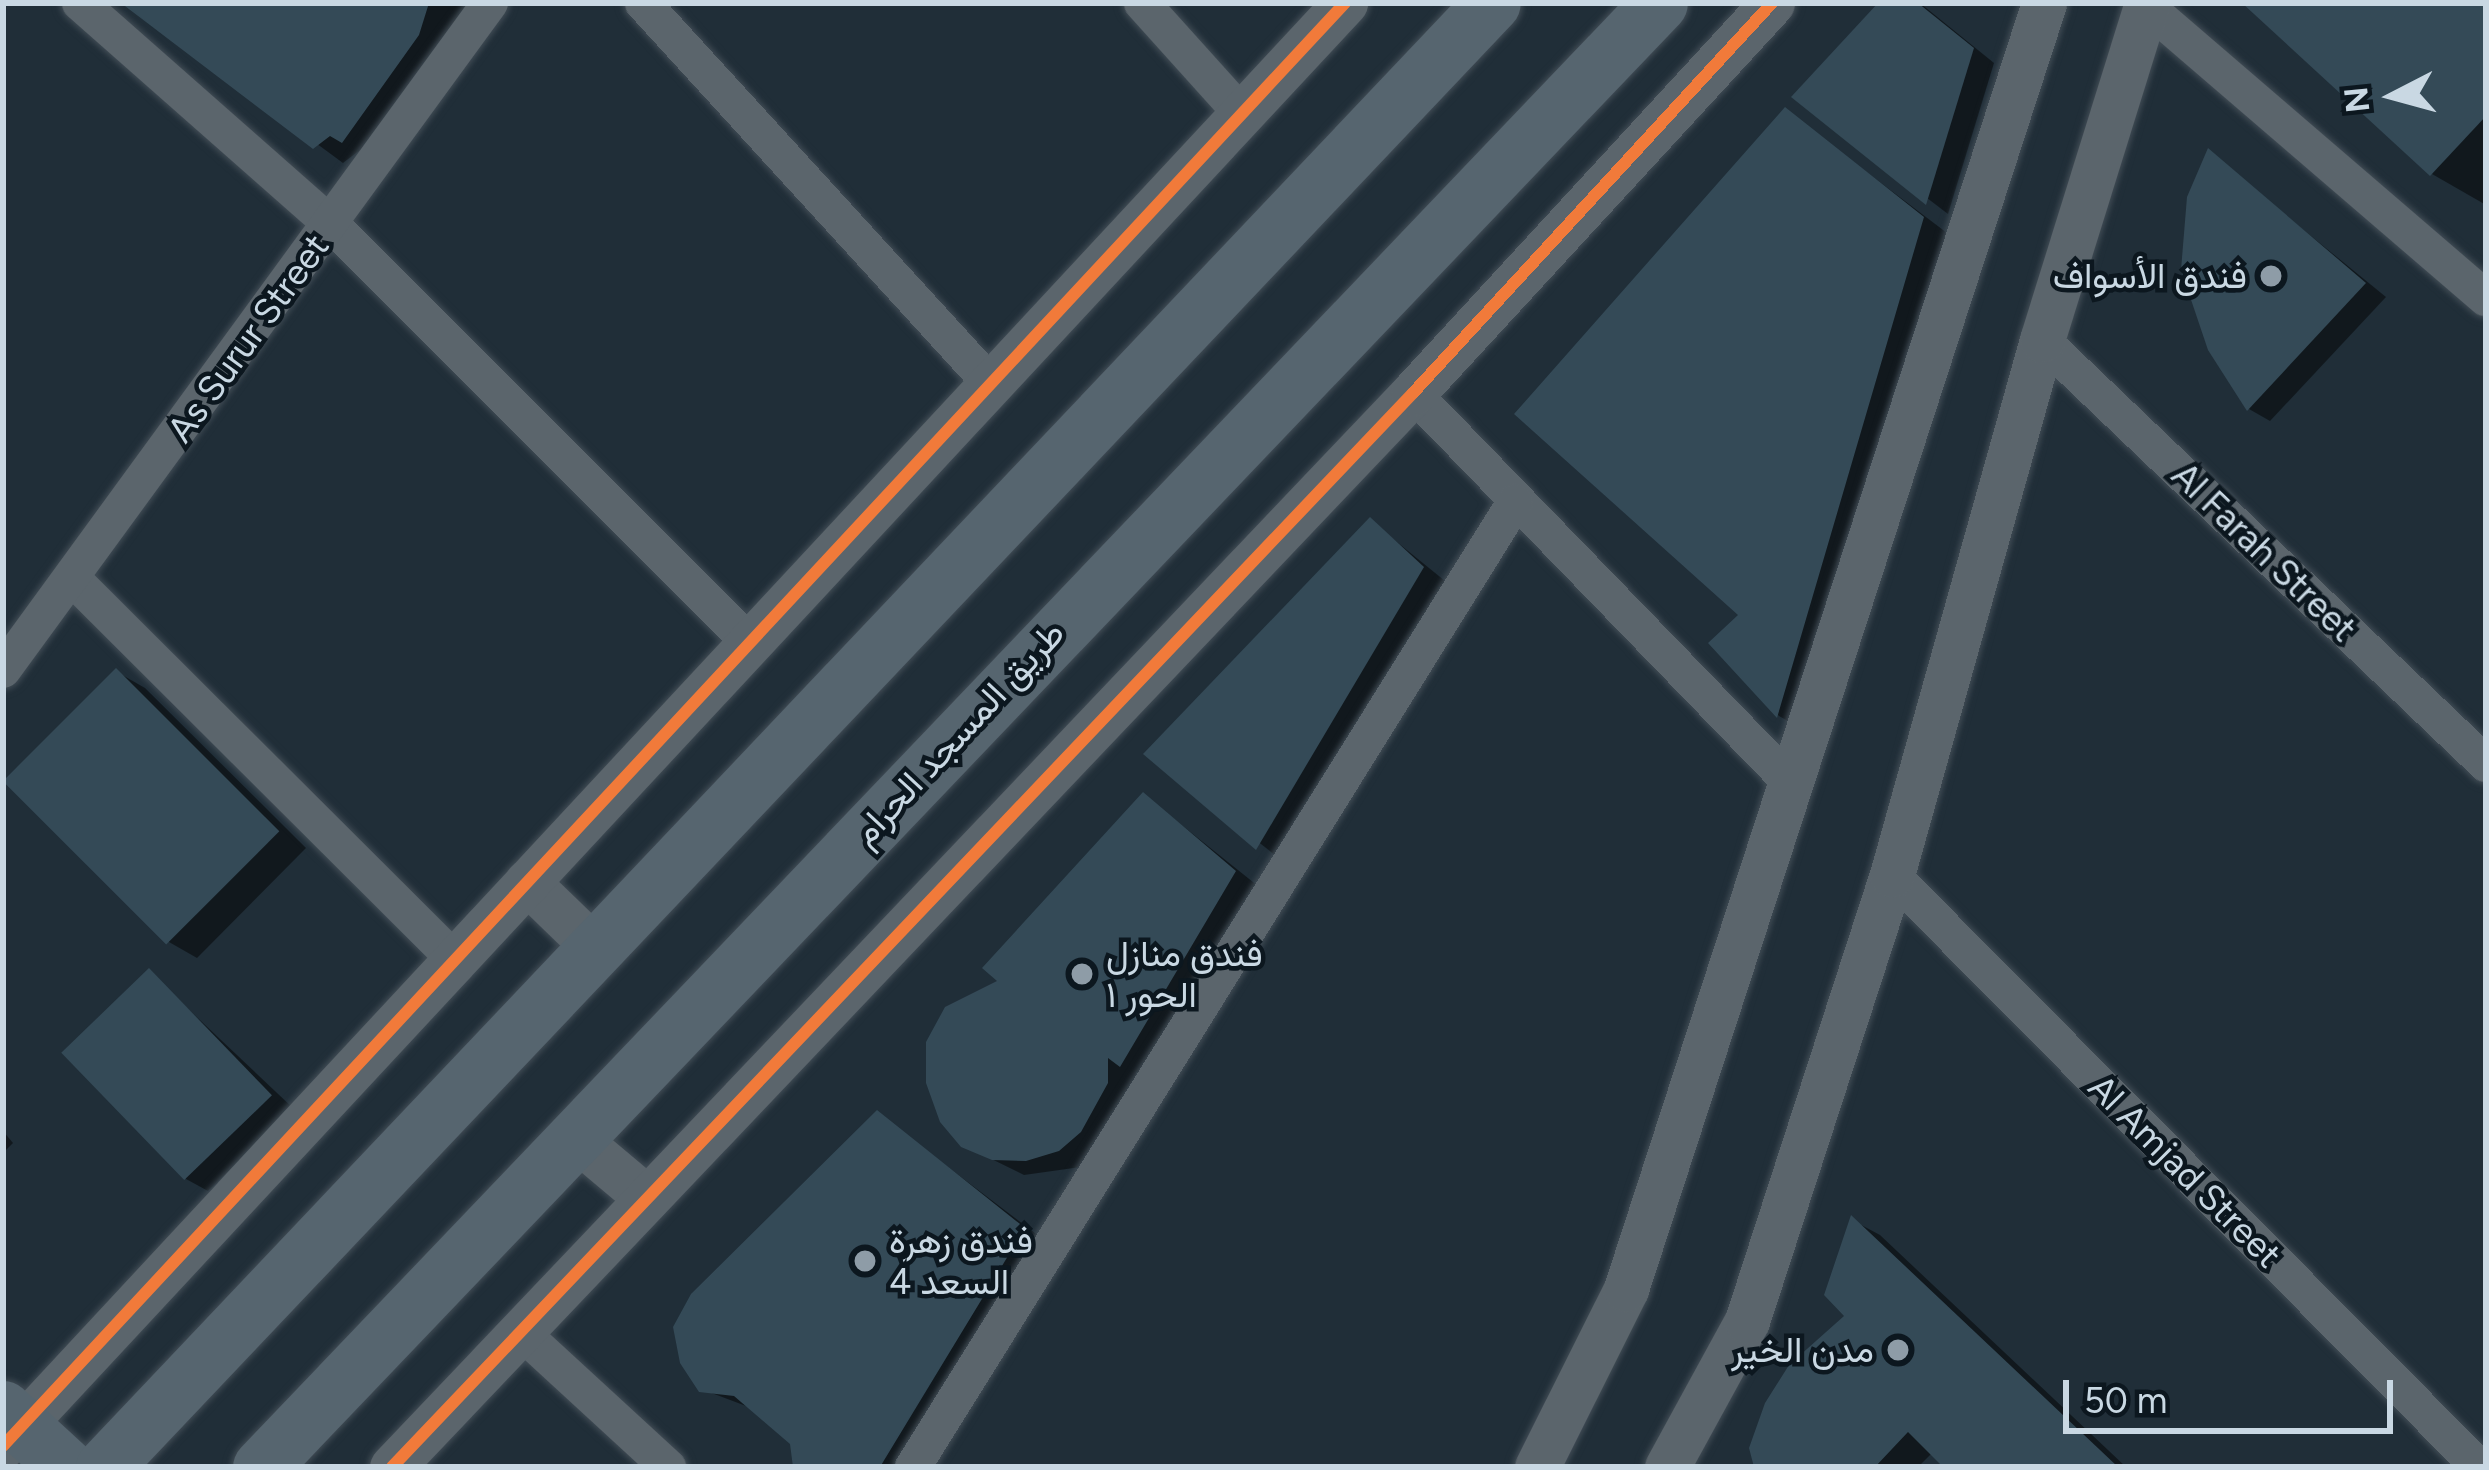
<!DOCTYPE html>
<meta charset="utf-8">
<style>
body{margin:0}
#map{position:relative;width:2489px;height:1470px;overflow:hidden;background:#202e38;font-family:Figtree,Vazirmatn,sans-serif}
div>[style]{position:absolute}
.shadow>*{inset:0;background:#0007}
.building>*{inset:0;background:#344a57;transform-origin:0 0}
.roads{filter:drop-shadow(0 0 3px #414c55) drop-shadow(0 0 3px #414c55)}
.minor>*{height:36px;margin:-18px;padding:0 18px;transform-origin:18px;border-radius:18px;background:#5b656c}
.tertiary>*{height:45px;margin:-22.5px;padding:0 22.5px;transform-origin:22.5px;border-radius:22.5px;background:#5b656c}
.primary>*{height:57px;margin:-28.5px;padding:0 28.5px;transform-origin:28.5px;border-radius:28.5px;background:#56656f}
.cycleway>*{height:12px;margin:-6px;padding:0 6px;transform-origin:6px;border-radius:6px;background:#f17a3a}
.dots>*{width:33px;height:33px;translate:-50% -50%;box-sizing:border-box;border:6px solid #0c171f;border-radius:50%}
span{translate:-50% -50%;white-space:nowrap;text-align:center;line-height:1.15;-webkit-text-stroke:9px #0c171f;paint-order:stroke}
.poi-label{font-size:36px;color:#c9d8e3}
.right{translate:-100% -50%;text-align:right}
.left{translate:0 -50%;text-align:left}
.street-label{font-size:36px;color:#c9d8e3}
.frame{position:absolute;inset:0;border:6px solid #c9d8e3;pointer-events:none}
.north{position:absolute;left:2333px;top:36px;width:120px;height:120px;-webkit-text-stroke:9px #0c171f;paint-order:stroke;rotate:264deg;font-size:33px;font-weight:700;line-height:48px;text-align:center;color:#c9d8e3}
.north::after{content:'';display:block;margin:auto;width:42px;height:54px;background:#c9d8e3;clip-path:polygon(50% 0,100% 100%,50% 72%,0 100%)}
.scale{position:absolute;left:2063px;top:1380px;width:330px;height:54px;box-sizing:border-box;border:6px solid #c9d8e3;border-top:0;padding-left:15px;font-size:36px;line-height:42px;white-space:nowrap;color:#c9d8e3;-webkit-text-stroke:9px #0c171f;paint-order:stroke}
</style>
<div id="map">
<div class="shadow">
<div style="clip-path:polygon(126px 3px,473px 3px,371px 157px,360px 150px,343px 163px)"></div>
<div style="clip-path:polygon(1882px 3px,1920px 3px,1994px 63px,1948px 214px,1795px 97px)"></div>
<div style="clip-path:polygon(2486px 3px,2486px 205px,2432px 174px)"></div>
<div style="clip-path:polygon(1786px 111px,1951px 236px,1806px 731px,1779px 716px,1712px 643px,1742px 615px)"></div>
<div style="clip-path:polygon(2209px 153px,2386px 297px,2270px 421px,2249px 409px)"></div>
<div style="clip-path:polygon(1371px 521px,1450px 585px,1286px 864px,1147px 753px)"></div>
<div style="clip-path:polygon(117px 672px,145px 688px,306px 848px,197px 958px,169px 942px)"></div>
<div style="clip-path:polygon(1144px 795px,1263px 890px,1150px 1080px,1136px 1072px,1135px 1100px,1088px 1166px,1024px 1175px,963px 1145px,1002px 981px)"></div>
<div style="clip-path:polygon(149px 972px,293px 1108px,208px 1191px,186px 1179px)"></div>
<div style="clip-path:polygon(878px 1114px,1052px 1246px,918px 1467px,796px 1467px,793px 1442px,754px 1409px,701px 1389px)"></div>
<div style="clip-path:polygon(3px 1131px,13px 1143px,3px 1153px)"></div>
<div style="clip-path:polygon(1852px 1220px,1880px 1235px,2126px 1467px,1947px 1467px,1933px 1452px,1918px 1467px,1757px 1467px,1848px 1316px)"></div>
</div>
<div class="building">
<div style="clip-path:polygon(121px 3px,429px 3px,419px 35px,342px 143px,330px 136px,313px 149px)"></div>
<div style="clip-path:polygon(1878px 3px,1918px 3px,1974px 48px,1926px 205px,1791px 97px)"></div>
<div style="clip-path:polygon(2242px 3px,2486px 3px,2486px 116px,2430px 176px)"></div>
<div style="clip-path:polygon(1785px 107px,1924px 217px,1777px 718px,1708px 643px,1738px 615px,1514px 414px)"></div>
<div style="clip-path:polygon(2208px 148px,2366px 283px,2247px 411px,2208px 350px,2181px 270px,2187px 197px)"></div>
<div style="clip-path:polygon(1370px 517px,1424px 567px,1256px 850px,1143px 754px)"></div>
<div style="left:116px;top:668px;width:231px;height:160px;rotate:45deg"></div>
<div style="clip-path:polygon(1143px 792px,1236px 871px,1120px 1067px,1108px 1058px,1108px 1083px,1081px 1132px,1059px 1151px,1026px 1161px,992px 1160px,961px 1147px,940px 1122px,926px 1083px,926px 1042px,945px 1007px,997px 981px,982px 968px)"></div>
<div style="left:149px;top:968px;width:177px;height:122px;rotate:46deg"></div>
<div style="clip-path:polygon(877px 1110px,1025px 1228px,880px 1467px,793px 1467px,790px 1444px,734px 1396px,699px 1392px,680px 1363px,673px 1327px,691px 1294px)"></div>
<div style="clip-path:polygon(1851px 1215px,2118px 1467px,1943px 1467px,1908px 1432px,1875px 1467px,1754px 1467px,1749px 1448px,1765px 1403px,1789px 1365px,1844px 1316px,1824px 1295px)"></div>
</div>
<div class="roads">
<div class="minor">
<div style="left:80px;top:3px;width:334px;rotate:41.4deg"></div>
<div style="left:331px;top:224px;width:593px;rotate:45deg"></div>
<div style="left:643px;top:3px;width:516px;rotate:47.59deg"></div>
<div style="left:1142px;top:3px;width:149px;rotate:48deg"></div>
<div style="left:2146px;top:6px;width:448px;rotate:40.7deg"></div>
<div style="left:2042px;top:340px;width:614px;rotate:43.68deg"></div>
<div style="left:1413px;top:393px;width:543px;rotate:45.9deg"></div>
<div style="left:73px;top:579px;width:540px;rotate:44.92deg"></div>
<div style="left:3px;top:670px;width:826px;rotate:-53.87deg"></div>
<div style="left:1892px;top:875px;width:834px;rotate:45.24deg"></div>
<div style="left:521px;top:1332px;width:200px;rotate:42.6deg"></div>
<div style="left:913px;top:1467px;width:1137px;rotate:-58.04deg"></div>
</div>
<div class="tertiary">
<div style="left:527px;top:882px;width:95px;rotate:44.1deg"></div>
<div style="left:579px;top:1141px;width:89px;rotate:40deg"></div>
<div style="left:3px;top:1446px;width:1971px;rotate:-47.08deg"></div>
<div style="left:392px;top:1467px;width:1482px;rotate:-46.45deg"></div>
<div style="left:1413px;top:393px;width:530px;rotate:-47.37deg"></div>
<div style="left:1537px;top:1467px;width:199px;rotate:-63.4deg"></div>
<div style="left:1626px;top:1289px;width:1352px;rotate:-71.99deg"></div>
<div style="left:1667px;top:1467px;width:166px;rotate:-61.3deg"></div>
<div style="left:1747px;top:1321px;width:469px;rotate:-72deg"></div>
<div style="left:1892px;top:875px;width:556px;rotate:-74.34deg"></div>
<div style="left:2042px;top:340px;width:353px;rotate:-72.7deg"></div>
</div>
<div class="primary">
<div style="left:3px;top:1409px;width:86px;rotate:42.6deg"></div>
<div style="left:104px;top:1467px;width:2017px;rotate:-46.53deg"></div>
<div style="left:261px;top:1467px;width:2024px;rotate:-46.32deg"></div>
</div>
</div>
<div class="cycleway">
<div style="left:3px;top:1446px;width:1971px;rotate:-47.08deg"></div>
<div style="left:392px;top:1467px;width:1482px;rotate:-46.45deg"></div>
<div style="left:1413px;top:393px;width:530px;rotate:-47.37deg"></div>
</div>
<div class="dots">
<div style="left:2271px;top:276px;background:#8e9ca7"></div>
<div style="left:1082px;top:974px;background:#8e9ca7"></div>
<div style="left:865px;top:1261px;background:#8e9ca7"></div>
<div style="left:1898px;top:1350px;background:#8e9ca7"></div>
</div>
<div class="poi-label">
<span class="right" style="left:2247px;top:276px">فندق الأسواف</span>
<span class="left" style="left:1106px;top:974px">فندق منازل<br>الحور ١</span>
<span class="left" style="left:889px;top:1261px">فندق زهرة<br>السعد 4</span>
<span class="right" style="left:1874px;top:1350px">مدن الخير</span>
</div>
<div class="street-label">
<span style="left:248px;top:338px;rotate:-54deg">As Surur Street</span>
<span style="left:2264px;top:552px;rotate:44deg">Al Farah Street</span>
<span style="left:958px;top:733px;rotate:-47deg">طريق المسجد الحرام</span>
<span style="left:2185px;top:1171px;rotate:45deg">Al Amjad Street</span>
</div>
<div class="frame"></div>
<div class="north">N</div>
<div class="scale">50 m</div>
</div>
